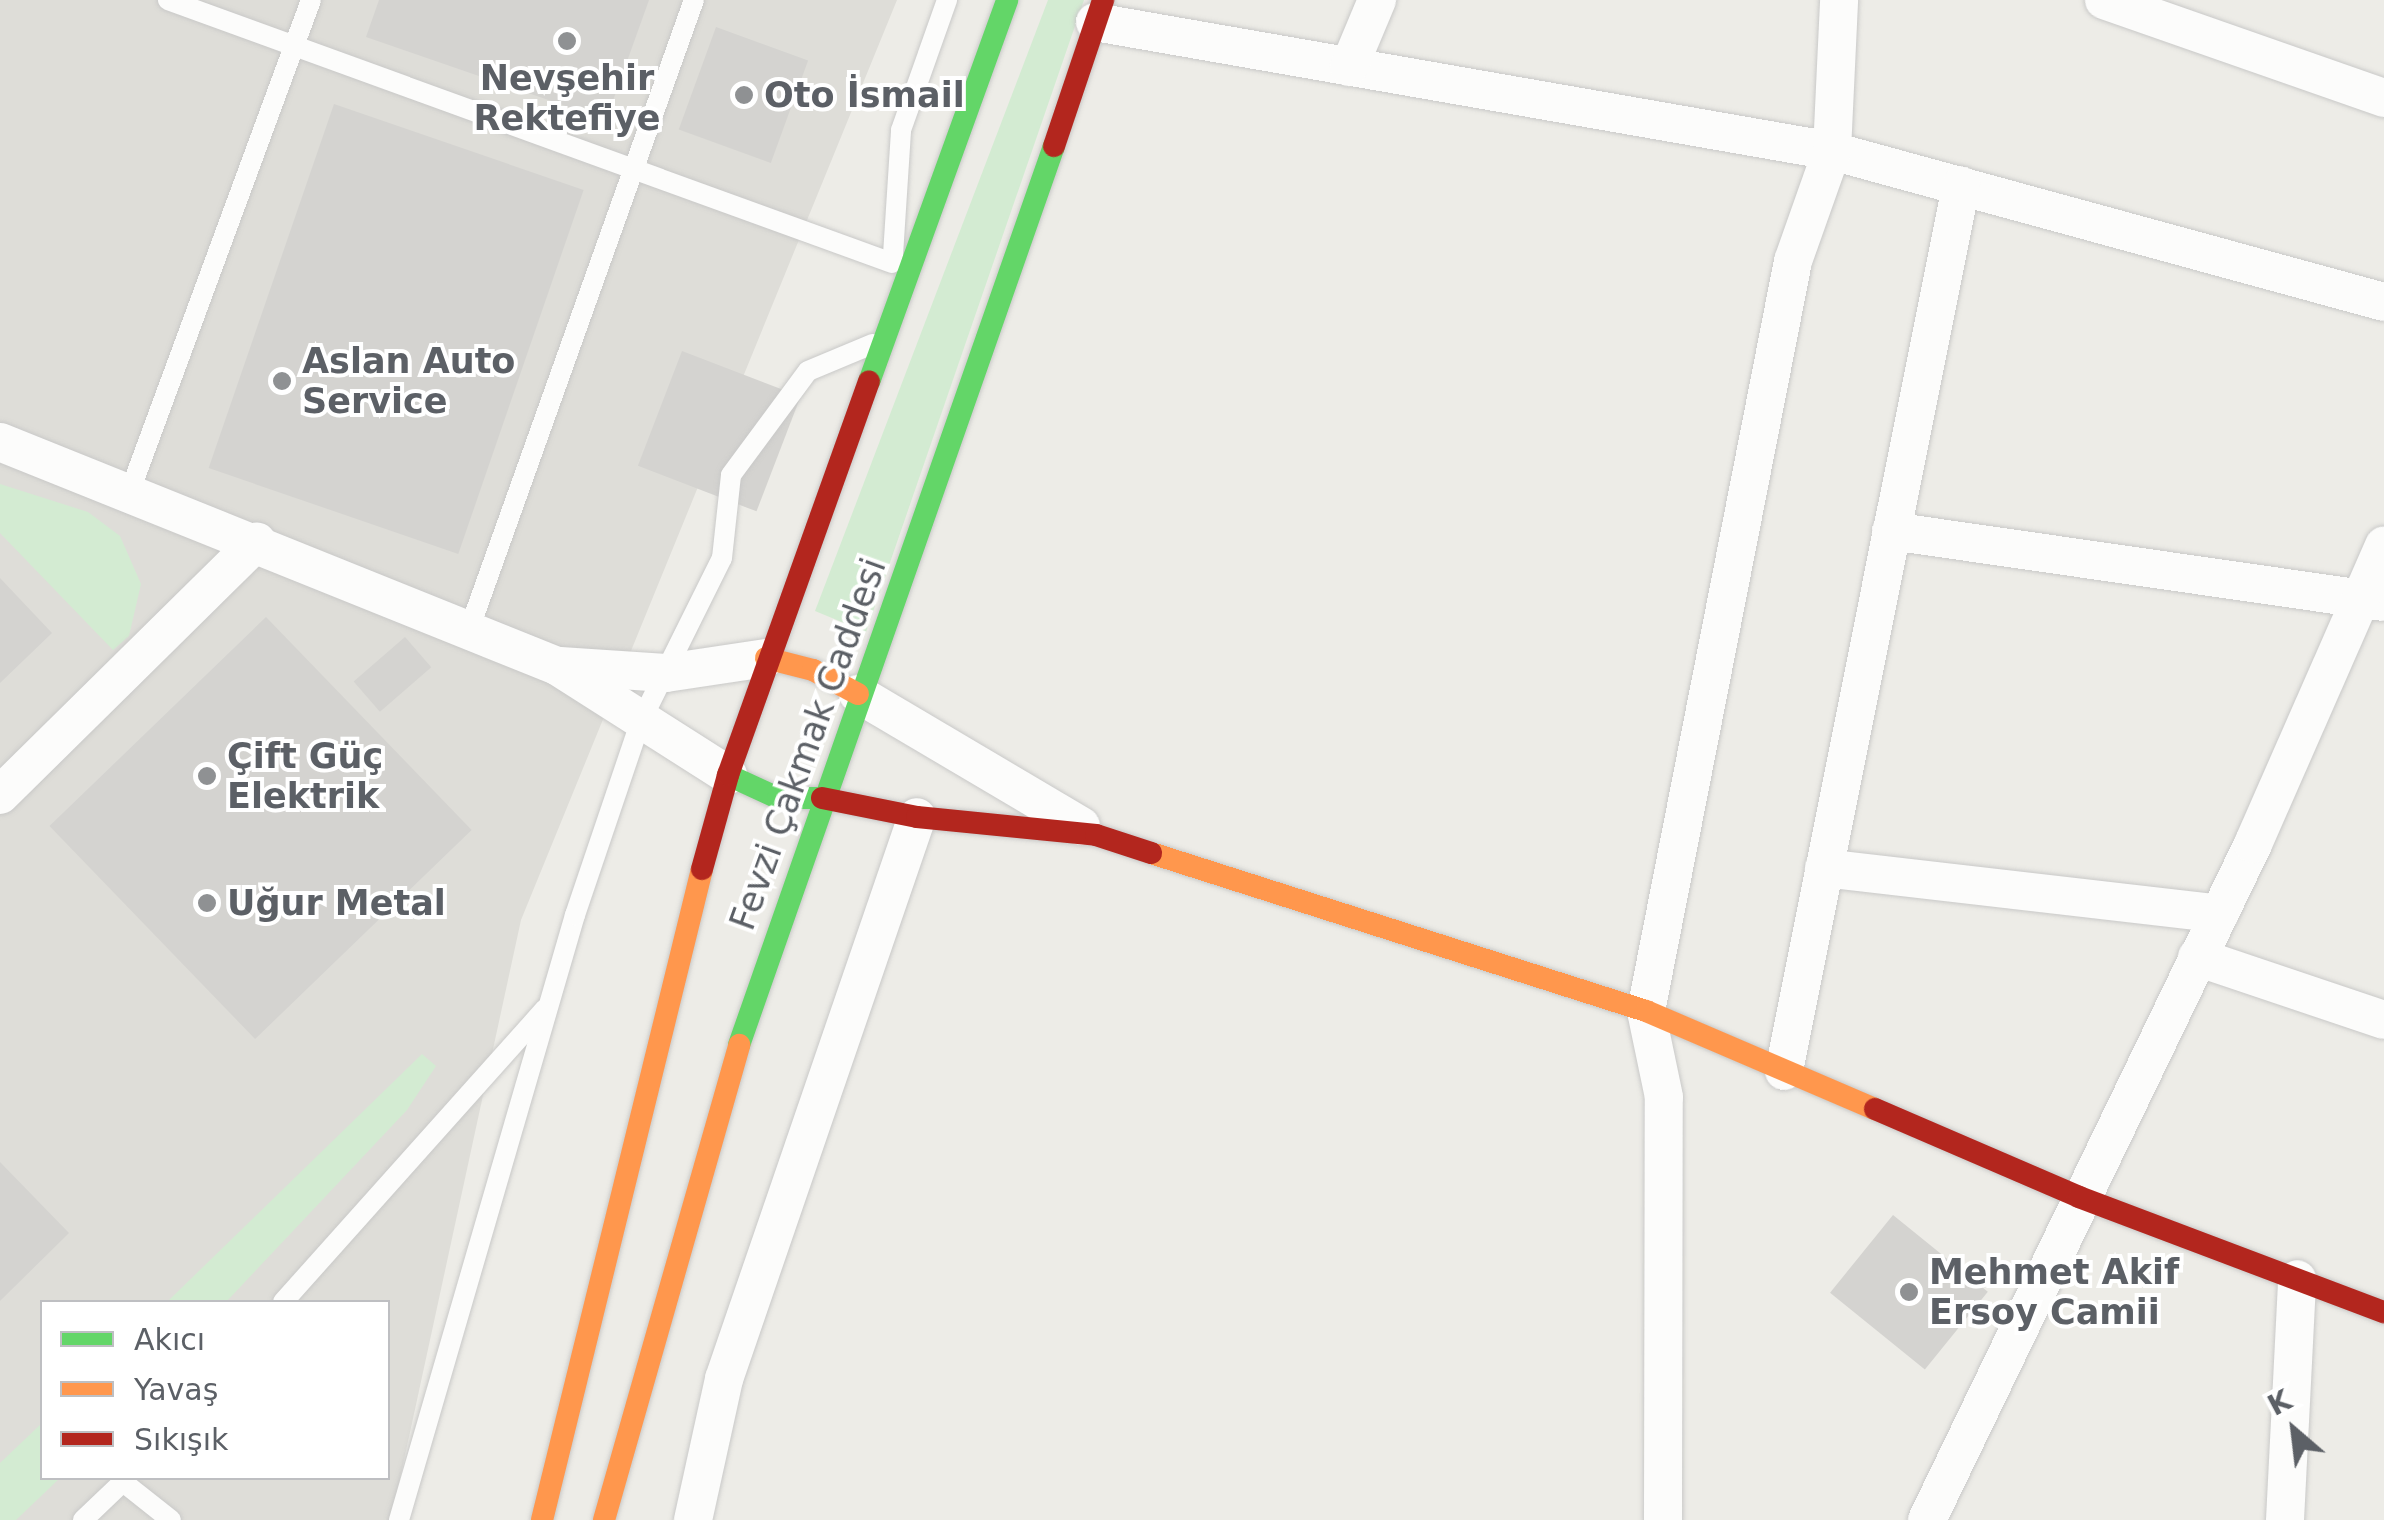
<!DOCTYPE html>
<meta charset="utf-8">
<style>
body{margin:0}
#map{position:relative;width:2384px;height:1520px;overflow:hidden;background:#edece7;font-family:"DejaVu Sans",sans-serif}
div>[style]{position:absolute}
.industrial>*{inset:0;background:#deddd8}
.green>*{inset:0;background:#d3ebd2}
.building>*{inset:0;background:#d4d3d0;transform-origin:0 0}
.roads{filter:drop-shadow(0 0 2px #c9c9c8) drop-shadow(0 0 2px #c9c9c8)}
.lane>*{height:20px;margin:-10px;padding:0 10px;transform-origin:10px;border-radius:10px;background:#fcfcfb}
.street>*{height:38px;margin:-19px;padding:0 19px;transform-origin:19px;border-radius:19px;background:#fcfcfb}
.fast>*{height:22px;margin:-11px;padding:0 11px;transform-origin:11px;border-radius:11px;background:#63d668}
.slow>*{height:22px;margin:-11px;padding:0 11px;transform-origin:11px;border-radius:11px;background:#ff974d}
.jam>*{height:22px;margin:-11px;padding:0 11px;transform-origin:11px;border-radius:11px;background:#b3261e}
.dots>*{width:28px;height:28px;translate:-50% -50%;box-sizing:border-box;border:5px solid #fff;border-radius:50%}
span{translate:-50% -50%;white-space:nowrap;text-align:center;line-height:1.15;-webkit-text-stroke:8px #fff;paint-order:stroke}
.poi-label{font-size:35px;color:#5c6066;font-weight:700}
.left{translate:0 -50%;text-align:left}
.street-label{font-size:35px;color:#5c6066}
.legend{position:absolute;left:40px;top:1300px;width:350px;height:180px;box-sizing:border-box;background:#fff;border:2px solid #bebfc2;margin:0;padding:12px 18px;list-style:none;font-size:30px;color:#5c6066}
.legend li{display:flex;align-items:center;gap:20px;height:50px}
.legend b{width:50px;border:2px solid #bebfc2}
.north{position:absolute;left:2244px;top:1380px;width:100px;height:100px;-webkit-text-stroke:8px #fff;paint-order:stroke;rotate:332deg;font-size:28px;font-weight:700;line-height:40px;text-align:center;color:#5c6066}
.north::after{content:'';display:block;margin:auto;width:35px;height:45px;background:#5c6066;clip-path:polygon(50% 0,100% 100%,50% 72%,0 100%)}
</style>
<div id="map">
<div class="industrial">
<div style="clip-path:polygon(evenodd,0 0,897px 0,521px 920px,391px 1520px,0 1520px,0 0,42px 1302px,388px 1302px,388px 1478px,42px 1478px,42px 1302px)"></div>
</div>
<div class="green">
<div style="clip-path:polygon(1048px 0,1084px 0,866px 632px,815px 611px)"></div>
<div style="clip-path:polygon(0 484px,88px 512px,120px 536px,141px 584px,129px 636px,113px 650px,0 533px)"></div>
<div style="clip-path:polygon(422px 1054px,436px 1066px,407px 1110px,226px 1302px,167px 1302px)"></div>
<div style="clip-path:polygon(42px 1423px,42px 1478px,60px 1478px,16px 1520px,0 1520px,0 1463px)"></div>
</div>
<div class="building">
<div style="clip-path:polygon(379px 0,649px 0,606px 120px,366px 37px)"></div>
<div style="left:716px;top:27px;width:98px;height:109px;rotate:20deg"></div>
<div style="left:334px;top:104px;width:264px;height:385px;rotate:19deg"></div>
<div style="left:682px;top:351px;width:127px;height:123px;rotate:21deg"></div>
<div style="clip-path:polygon(0 578px,52px 633px,0 683px)"></div>
<div style="left:266px;top:617px;width:296px;height:301px;rotate:46deg"></div>
<div style="left:405px;top:637px;width:40px;height:68px;rotate:49deg"></div>
<div style="clip-path:polygon(0 1162px,69px 1233px,0 1301px)"></div>
<div style="left:1893px;top:1215px;width:122px;height:100px;rotate:39deg"></div>
</div>
<div class="roads">
<div class="lane">
<div style="left:168px;top:0;width:770px;rotate:19.96deg"></div>
<div style="left:893px;top:255px;width:125px;rotate:-86.3deg"></div>
<div style="left:901px;top:130px;width:138px;rotate:-70.5deg"></div>
<div style="left:130px;top:491px;width:523px;rotate:-69.76deg"></div>
<div style="left:469px;top:630px;width:669px;rotate:-70.35deg"></div>
<div style="left:283px;top:1302px;width:393px;rotate:-48.2deg"></div>
<div style="left:123px;top:1482px;width:61px;rotate:38.4deg"></div>
<div style="left:83px;top:1520px;width:61px;rotate:-43.7deg"></div>
<div style="left:399px;top:1520px;width:630px;rotate:-73.78deg"></div>
<div style="left:575px;top:915px;width:203px;rotate:-71.3deg"></div>
<div style="left:640px;top:723px;width:184px;rotate:-63.6deg"></div>
<div style="left:722px;top:558px;width:83px;rotate:-83.8deg"></div>
<div style="left:731px;top:475px;width:129px;rotate:-53.5deg"></div>
<div style="left:808px;top:371px;width:70px;rotate:-22.6deg"></div>
</div>
<div class="street">
<div style="left:2104px;top:0;width:297px;rotate:19.3deg"></div>
<div style="left:1095px;top:22px;width:748px;rotate:9.93deg"></div>
<div style="left:1832px;top:151px;width:572px;rotate:15.3deg"></div>
<div style="left:1349px;top:67px;width:73px;rotate:-67.3deg"></div>
<div style="left:0;top:442px;width:600px;rotate:21.91deg"></div>
<div style="left:557px;top:666px;width:203px;rotate:32.5deg"></div>
<div style="left:1891px;top:531px;width:497px;rotate:8.2deg"></div>
<div style="left:560px;top:666px;width:106px;rotate:3.8deg"></div>
<div style="left:666px;top:673px;width:101px;rotate:-8.5deg"></div>
<div style="left:858px;top:694px;width:259px;rotate:30.6deg"></div>
<div style="left:0;top:795px;width:361px;rotate:-44.6deg"></div>
<div style="left:1824px;top:868px;width:398px;rotate:6.6deg"></div>
<div style="left:2197px;top:957px;width:197px;rotate:18.6deg"></div>
<div style="left:1784px;top:1071px;width:903px;rotate:-78.69deg"></div>
<div style="left:693px;top:1520px;width:144px;rotate:-77.6deg"></div>
<div style="left:724px;top:1379px;width:594px;rotate:-71.05deg"></div>
<div style="left:1663px;top:1520px;width:423px;rotate:-89.9deg"></div>
<div style="left:1664px;top:1097px;width:88px;rotate:-101.8deg"></div>
<div style="left:1646px;top:1011px;width:764px;rotate:-78.91deg"></div>
<div style="left:1793px;top:261px;width:117px;rotate:-70.5deg"></div>
<div style="left:1832px;top:151px;width:151px;rotate:-87.3deg"></div>
<div style="left:1927px;top:1520px;width:751px;rotate:-64.25deg"></div>
<div style="left:2253px;top:844px;width:326px;rotate:-66.3deg"></div>
<div style="left:2285px;top:1520px;width:241px;rotate:-87.1deg"></div>
</div>
<div class="fast">
<div style="left:869px;top:382px;width:406px;rotate:-70.1deg"></div>
<div style="left:728px;top:775px;width:55px;rotate:24.7deg"></div>
<div style="left:778px;top:798px;width:44px"></div>
<div style="left:739px;top:1045px;width:953px;rotate:-70.69deg"></div>
</div>
<div class="slow">
<div style="left:766px;top:658px;width:49px;rotate:14.3deg"></div>
<div style="left:813px;top:670px;width:51px;rotate:28.1deg"></div>
<div style="left:1151px;top:853px;width:520px;rotate:17.7deg"></div>
<div style="left:1646px;top:1011px;width:249px;rotate:23.2deg"></div>
<div style="left:542px;top:1520px;width:670px;rotate:-76.19deg"></div>
<div style="left:604px;top:1520px;width:494px;rotate:-74.1deg"></div>
</div>
<div class="jam">
<div style="left:1054px;top:146px;width:154px;rotate:-71.4deg"></div>
<div style="left:822px;top:798px;width:97px;rotate:11.3deg"></div>
<div style="left:917px;top:817px;width:180px;rotate:5.7deg"></div>
<div style="left:1096px;top:835px;width:58px;rotate:18.1deg"></div>
<div style="left:702px;top:869px;width:98px;rotate:-74.5deg"></div>
<div style="left:728px;top:775px;width:418px;rotate:-70.3deg"></div>
<div style="left:1875px;top:1109px;width:222px;rotate:23.3deg"></div>
<div style="left:2079px;top:1197px;width:326px;rotate:20.7deg"></div>
</div>
</div>
<div class="dots">
<div style="left:567px;top:41px;background:#8f9193"></div>
<div style="left:744px;top:95px;background:#8f9193"></div>
<div style="left:282px;top:381px;background:#8f9193"></div>
<div style="left:207px;top:776px;background:#8f9193"></div>
<div style="left:207px;top:903px;background:#8f9193"></div>
<div style="left:1909px;top:1292px;background:#8f9193"></div>
</div>
<div class="poi-label">
<span style="left:567px;top:98px">Nevşehir<br>Rektefiye</span>
<span class="left" style="left:764px;top:95px">Oto İsmail</span>
<span class="left" style="left:302px;top:381px">Aslan Auto<br>Service</span>
<span class="left" style="left:227px;top:776px">Çift Güç<br>Elektrik</span>
<span class="left" style="left:227px;top:903px">Uğur Metal</span>
<span class="left" style="left:1929px;top:1292px">Mehmet Akif<br>Ersoy Camii</span>
</div>
<div class="street-label">
<span style="left:808px;top:744px;rotate:-70deg">Fevzi Çakmak Caddesi</span>
</div>
<ul class="legend">
<li><b style="height:12px;background:#63d668"></b>Akıcı</li>
<li><b style="height:12px;background:#ff974d"></b>Yavaş</li>
<li><b style="height:12px;background:#b3261e"></b>Sıkışık</li>
</ul>
<div class="north">K</div>
</div>
